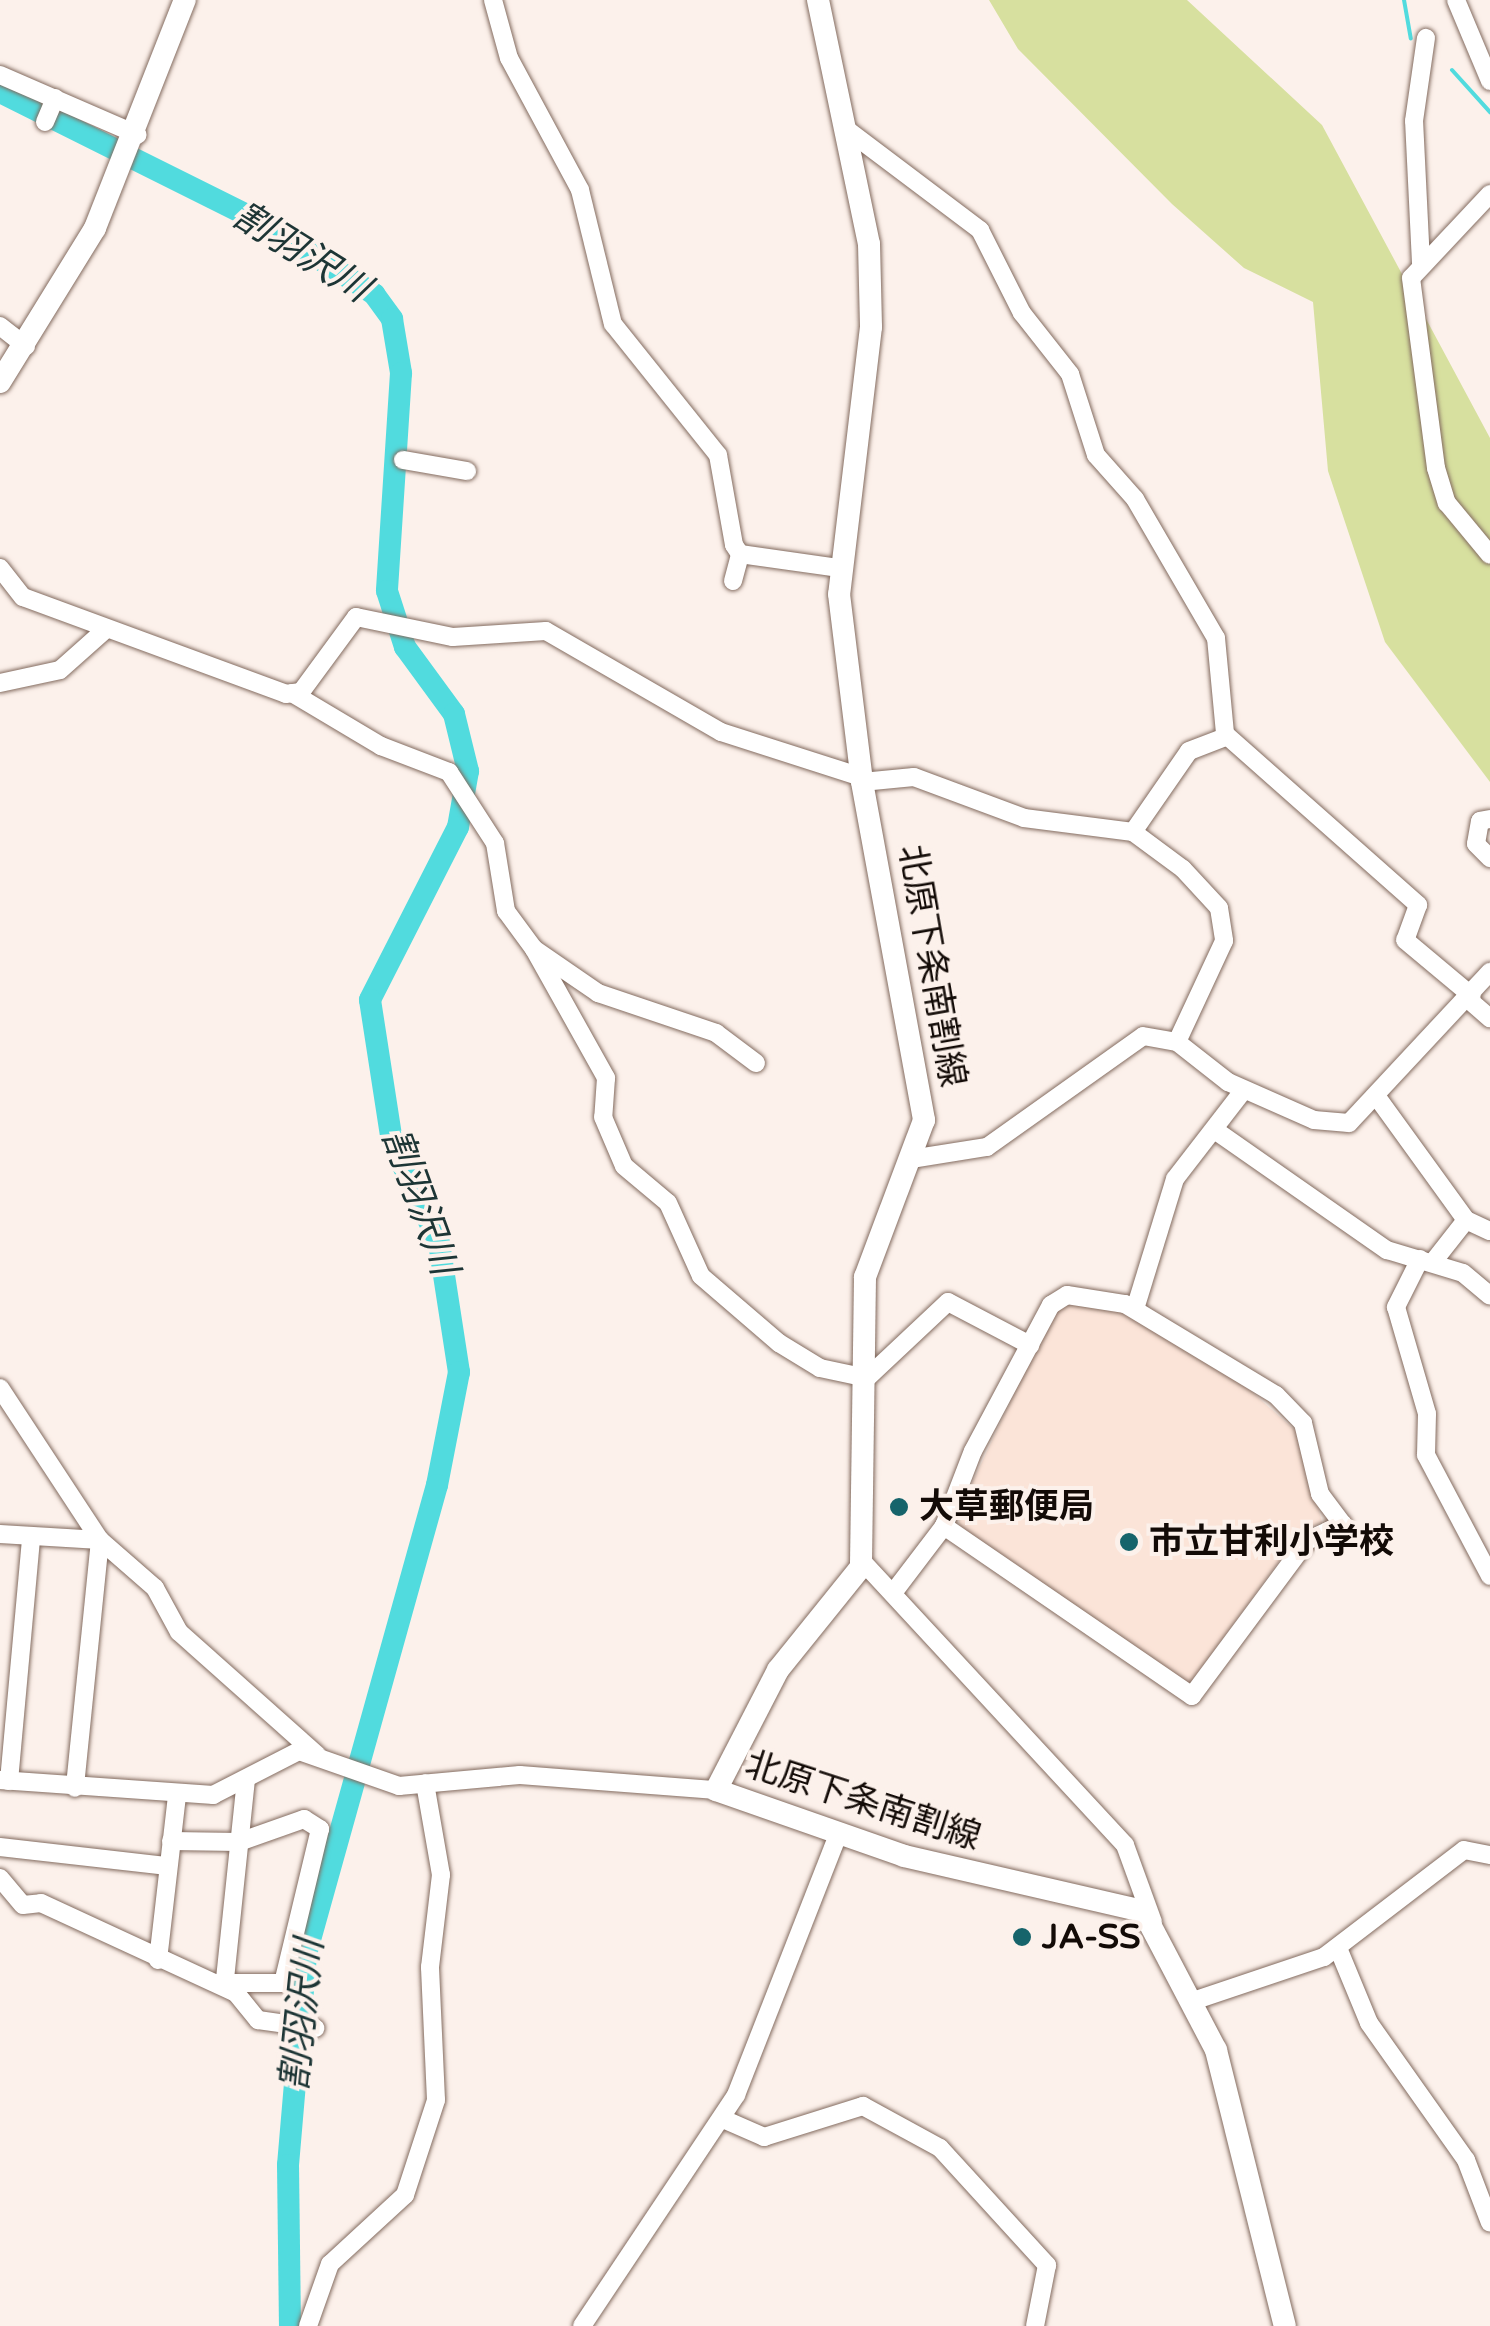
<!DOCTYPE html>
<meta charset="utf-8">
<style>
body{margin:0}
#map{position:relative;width:1490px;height:2326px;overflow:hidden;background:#fcf1eb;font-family:"Varela Round","Noto Sans JP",sans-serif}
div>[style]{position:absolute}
.education>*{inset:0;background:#fbe4d8}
.green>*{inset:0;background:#d7e09f}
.stream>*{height:4px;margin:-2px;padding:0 2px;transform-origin:2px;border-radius:2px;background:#51dbde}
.river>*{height:22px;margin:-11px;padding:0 11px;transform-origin:11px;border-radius:11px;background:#51dbde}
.roads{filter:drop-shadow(0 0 2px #836b5f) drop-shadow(0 0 2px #836b5f)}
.minor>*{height:18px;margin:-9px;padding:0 9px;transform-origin:9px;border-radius:9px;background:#fff}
.major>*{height:22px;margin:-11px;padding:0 11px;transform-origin:11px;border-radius:11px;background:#fff}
.dots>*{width:28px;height:28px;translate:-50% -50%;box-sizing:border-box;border:5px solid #fcf1eb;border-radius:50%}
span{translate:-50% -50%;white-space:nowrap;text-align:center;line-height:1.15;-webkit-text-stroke:8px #fcf1eb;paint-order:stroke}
.street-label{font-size:35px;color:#130b07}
.poi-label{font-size:35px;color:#130b07;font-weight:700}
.left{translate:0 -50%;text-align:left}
.water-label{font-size:38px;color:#1d3535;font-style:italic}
</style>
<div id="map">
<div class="education">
<div style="clip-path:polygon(1075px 1303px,1131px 1311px,1217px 1361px,1298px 1433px,1322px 1522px,1301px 1531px,1191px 1682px,1181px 1684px,960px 1529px,958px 1513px,1054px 1309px)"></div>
</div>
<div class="green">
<div style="clip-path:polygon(989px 0,1187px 0,1322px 125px,1490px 438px,1490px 782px,1385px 642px,1328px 471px,1313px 302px,1244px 268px,1172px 204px,1018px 49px)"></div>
</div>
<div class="stream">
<div style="left:1404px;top:0;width:39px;rotate:80deg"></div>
<div style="left:1452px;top:70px;width:57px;rotate:47.9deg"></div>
</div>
<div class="river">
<div style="left:0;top:92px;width:296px;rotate:26.5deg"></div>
<div style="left:265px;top:224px;width:130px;rotate:32.7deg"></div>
<div style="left:374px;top:294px;width:31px;rotate:54deg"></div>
<div style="left:392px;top:319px;width:55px;rotate:80.5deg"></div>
<div style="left:401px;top:373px;width:218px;rotate:93.7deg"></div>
<div style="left:387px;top:591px;width:59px;rotate:72.2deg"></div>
<div style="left:405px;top:647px;width:83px;rotate:53.8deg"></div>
<div style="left:454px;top:714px;width:59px;rotate:76.2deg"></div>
<div style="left:468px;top:771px;width:57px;rotate:100.1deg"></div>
<div style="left:458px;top:827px;width:194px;rotate:117deg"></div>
<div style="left:370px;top:1000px;width:144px;rotate:81.2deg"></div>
<div style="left:392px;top:1142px;width:111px;rotate:65deg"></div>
<div style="left:439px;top:1243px;width:131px;rotate:81.2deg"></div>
<div style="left:459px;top:1372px;width:115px;rotate:101deg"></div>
<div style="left:437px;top:1485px;width:488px;rotate:105.6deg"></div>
<div style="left:306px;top:1955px;width:211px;rotate:94.9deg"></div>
<div style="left:288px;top:2165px;width:161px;rotate:89.3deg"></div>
</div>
<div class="roads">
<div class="minor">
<div style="left:493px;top:0;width:60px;rotate:74.6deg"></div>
<div style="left:509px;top:58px;width:150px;rotate:61.7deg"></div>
<div style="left:580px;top:190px;width:138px;rotate:76.2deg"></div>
<div style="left:613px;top:324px;width:168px;rotate:51.3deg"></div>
<div style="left:718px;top:455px;width:91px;rotate:79.9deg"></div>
<div style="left:734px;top:545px;width:11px;rotate:56deg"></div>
<div style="left:740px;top:554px;width:99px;rotate:8.1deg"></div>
<div style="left:1456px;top:0;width:88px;rotate:67.2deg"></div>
<div style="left:0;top:75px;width:150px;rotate:23.5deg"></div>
<div style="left:45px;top:122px;width:26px;rotate:-67deg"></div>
<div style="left:846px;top:129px;width:168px;rotate:37deg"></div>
<div style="left:980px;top:230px;width:93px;rotate:63.2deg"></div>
<div style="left:1022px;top:313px;width:78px;rotate:51.8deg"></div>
<div style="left:1070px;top:374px;width:85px;rotate:72.2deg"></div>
<div style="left:1096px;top:455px;width:59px;rotate:48.4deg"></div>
<div style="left:1135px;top:499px;width:161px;rotate:59.8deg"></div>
<div style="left:1216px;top:638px;width:96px;rotate:84.6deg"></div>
<div style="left:1225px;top:734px;width:258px;rotate:41.5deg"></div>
<div style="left:1418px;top:905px;width:37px;rotate:110deg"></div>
<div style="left:1405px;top:940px;width:87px;rotate:39.9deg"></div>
<div style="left:1490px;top:194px;width:115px;rotate:133.2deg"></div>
<div style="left:1411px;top:278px;width:192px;rotate:82.5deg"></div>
<div style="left:1436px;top:468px;width:37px;rotate:73deg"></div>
<div style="left:1447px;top:503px;width:67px;rotate:50.4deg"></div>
<div style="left:1421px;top:263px;width:142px;rotate:-92.8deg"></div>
<div style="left:1414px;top:121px;width:84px;rotate:-81.8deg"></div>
<div style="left:0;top:326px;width:33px;rotate:38deg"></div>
<div style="left:403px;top:460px;width:65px;rotate:9.8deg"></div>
<div style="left:0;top:568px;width:37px;rotate:52deg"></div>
<div style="left:23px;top:597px;width:280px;rotate:20.2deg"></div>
<div style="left:286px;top:694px;width:15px;rotate:-8deg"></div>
<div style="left:301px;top:692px;width:93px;rotate:-53.7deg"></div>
<div style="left:356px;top:617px;width:99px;rotate:11.7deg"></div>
<div style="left:453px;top:637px;width:93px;rotate:-3.7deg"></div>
<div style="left:546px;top:631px;width:202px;rotate:30deg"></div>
<div style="left:721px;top:732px;width:147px;rotate:17.8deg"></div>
<div style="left:733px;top:581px;width:28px;rotate:-75deg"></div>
<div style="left:0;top:683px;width:61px;rotate:-12.2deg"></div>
<div style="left:60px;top:670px;width:59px;rotate:-41.6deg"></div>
<div style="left:292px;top:693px;width:104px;rotate:30.8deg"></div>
<div style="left:381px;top:746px;width:73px;rotate:20.9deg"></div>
<div style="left:449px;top:772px;width:85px;rotate:57.1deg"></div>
<div style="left:495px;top:843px;width:69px;rotate:80.8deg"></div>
<div style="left:506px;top:911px;width:47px;rotate:53.6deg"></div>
<div style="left:534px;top:949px;width:78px;rotate:34.5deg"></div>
<div style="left:598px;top:993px;width:125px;rotate:18.7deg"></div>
<div style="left:716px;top:1033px;width:50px;rotate:36.9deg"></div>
<div style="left:862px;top:782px;width:52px;rotate:-5.5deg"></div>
<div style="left:914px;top:777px;width:117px;rotate:20.4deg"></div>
<div style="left:1024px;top:818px;width:110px;rotate:7.3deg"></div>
<div style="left:1133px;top:832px;width:62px;rotate:36.5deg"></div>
<div style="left:1183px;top:869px;width:53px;rotate:47.3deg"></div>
<div style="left:1219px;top:908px;width:33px;rotate:81deg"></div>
<div style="left:1224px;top:941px;width:111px;rotate:115deg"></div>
<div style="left:1490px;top:819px;width:10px;rotate:169deg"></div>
<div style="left:1480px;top:821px;width:23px;rotate:100deg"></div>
<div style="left:1476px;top:844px;width:20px;rotate:45deg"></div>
<div style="left:1133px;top:832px;width:98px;rotate:-55.3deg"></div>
<div style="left:1189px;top:751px;width:40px;rotate:-21deg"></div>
<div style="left:534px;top:949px;width:148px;rotate:60.8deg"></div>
<div style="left:606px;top:1078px;width:39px;rotate:94deg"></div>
<div style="left:603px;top:1117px;width:53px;rotate:66.8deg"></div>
<div style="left:624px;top:1166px;width:57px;rotate:40.1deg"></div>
<div style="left:668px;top:1203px;width:80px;rotate:65.7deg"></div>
<div style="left:701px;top:1276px;width:103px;rotate:40.7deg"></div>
<div style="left:779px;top:1343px;width:48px;rotate:31.4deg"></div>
<div style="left:820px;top:1368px;width:48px;rotate:12deg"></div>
<div style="left:867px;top:1378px;width:111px;rotate:-43.2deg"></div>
<div style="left:948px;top:1302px;width:93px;rotate:27.7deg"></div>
<div style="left:1469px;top:1000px;width:28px;rotate:41deg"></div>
<div style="left:1377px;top:1097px;width:152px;rotate:54.1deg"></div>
<div style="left:1466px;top:1220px;width:26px;rotate:25deg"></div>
<div style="left:1219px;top:1133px;width:205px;rotate:34.9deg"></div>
<div style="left:1387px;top:1250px;width:79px;rotate:16.8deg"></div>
<div style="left:1463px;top:1273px;width:35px;rotate:40deg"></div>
<div style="left:911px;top:1159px;width:77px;rotate:-9deg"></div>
<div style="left:987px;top:1147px;width:191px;rotate:-35.4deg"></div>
<div style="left:1143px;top:1036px;width:35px;rotate:10deg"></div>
<div style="left:1177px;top:1042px;width:65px;rotate:38.1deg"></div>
<div style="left:1228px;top:1082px;width:94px;rotate:23.8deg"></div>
<div style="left:1314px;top:1120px;width:35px;rotate:5deg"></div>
<div style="left:1349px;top:1123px;width:207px;rotate:-47deg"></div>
<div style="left:1420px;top:1259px;width:54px;rotate:116.6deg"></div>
<div style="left:1396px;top:1307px;width:111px;rotate:73.8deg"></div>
<div style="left:1427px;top:1414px;width:41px;rotate:91.4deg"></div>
<div style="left:1426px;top:1455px;width:137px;rotate:62.1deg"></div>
<div style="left:1433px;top:1262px;width:53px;rotate:-51.8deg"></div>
<div style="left:1135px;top:1309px;width:136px;rotate:-72.9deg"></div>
<div style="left:1175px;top:1179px;width:111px;rotate:-52.3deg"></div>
<div style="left:0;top:1388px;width:182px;rotate:56.7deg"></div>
<div style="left:100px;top:1540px;width:73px;rotate:41.1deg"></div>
<div style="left:155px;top:1588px;width:50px;rotate:61.4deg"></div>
<div style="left:179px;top:1632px;width:185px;rotate:41.7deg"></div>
<div style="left:0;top:1534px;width:100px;rotate:3.4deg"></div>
<div style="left:100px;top:1540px;width:249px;rotate:95.8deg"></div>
<div style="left:862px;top:1561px;width:387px;rotate:47.2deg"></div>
<div style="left:1125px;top:1845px;width:82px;rotate:70deg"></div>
<div style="left:896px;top:1589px;width:79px;rotate:-52.7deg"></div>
<div style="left:944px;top:1526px;width:80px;rotate:-68.9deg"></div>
<div style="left:973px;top:1451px;width:166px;rotate:-61.9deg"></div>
<div style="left:1051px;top:1305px;width:19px;rotate:-32deg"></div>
<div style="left:1067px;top:1295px;width:59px;rotate:8.8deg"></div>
<div style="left:1125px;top:1304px;width:176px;rotate:31.1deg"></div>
<div style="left:1276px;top:1395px;width:39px;rotate:46deg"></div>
<div style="left:1303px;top:1423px;width:73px;rotate:76.5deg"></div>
<div style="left:1320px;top:1494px;width:38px;rotate:53deg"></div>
<div style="left:1343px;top:1524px;width:40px;rotate:155deg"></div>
<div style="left:1307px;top:1541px;width:193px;rotate:126.6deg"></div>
<div style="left:1192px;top:1696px;width:301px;rotate:-145.6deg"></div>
<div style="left:0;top:1780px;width:214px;rotate:4deg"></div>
<div style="left:213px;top:1795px;width:97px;rotate:-27.1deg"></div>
<div style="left:299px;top:1751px;width:106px;rotate:19.3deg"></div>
<div style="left:399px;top:1786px;width:121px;rotate:-5.2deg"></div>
<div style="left:520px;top:1775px;width:197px;rotate:4.4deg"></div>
<div style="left:9px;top:1781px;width:244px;rotate:-84.8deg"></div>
<div style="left:171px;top:1841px;width:68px;rotate:0.8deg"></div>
<div style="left:239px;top:1842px;width:69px;rotate:-19.5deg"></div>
<div style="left:304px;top:1819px;width:19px;rotate:32deg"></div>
<div style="left:320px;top:1829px;width:158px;rotate:103.5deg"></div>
<div style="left:283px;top:1983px;width:66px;rotate:180deg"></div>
<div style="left:0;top:1847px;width:169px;rotate:6.5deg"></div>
<div style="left:0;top:1878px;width:35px;rotate:50deg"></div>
<div style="left:23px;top:1905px;width:18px;rotate:-6deg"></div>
<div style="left:41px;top:1903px;width:215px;rotate:24.8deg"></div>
<div style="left:236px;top:1993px;width:35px;rotate:51deg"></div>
<div style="left:258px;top:2020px;width:58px;rotate:8deg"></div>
<div style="left:1338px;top:1948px;width:81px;rotate:67.5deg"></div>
<div style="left:1369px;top:2023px;width:168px;rotate:54.7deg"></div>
<div style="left:1466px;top:2160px;width:67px;rotate:69.1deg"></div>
<div style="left:158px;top:1960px;width:164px;rotate:-83.4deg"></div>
<div style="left:225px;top:1979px;width:200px;rotate:-84deg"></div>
<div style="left:1193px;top:2001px;width:138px;rotate:-18.6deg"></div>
<div style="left:1324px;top:1957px;width:176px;rotate:-37.4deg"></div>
<div style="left:1464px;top:1850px;width:26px;rotate:11deg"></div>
<div style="left:723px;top:2119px;width:45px;rotate:23.7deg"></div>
<div style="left:764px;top:2137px;width:104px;rotate:-17.4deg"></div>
<div style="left:863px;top:2106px;width:88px;rotate:28.6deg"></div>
<div style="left:940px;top:2148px;width:159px;rotate:47.6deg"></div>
<div style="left:1047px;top:2265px;width:62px;rotate:101.1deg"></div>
<div style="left:308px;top:2326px;width:66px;rotate:-70.5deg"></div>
<div style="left:330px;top:2264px;width:102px;rotate:-42.6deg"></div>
<div style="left:405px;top:2195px;width:100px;rotate:-71.9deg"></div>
<div style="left:436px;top:2100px;width:133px;rotate:-92.6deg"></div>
<div style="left:430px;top:1967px;width:93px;rotate:-83.2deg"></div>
<div style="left:441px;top:1875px;width:93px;rotate:-99.9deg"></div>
<div style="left:582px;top:2326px;width:278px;rotate:-56.3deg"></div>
<div style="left:736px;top:2095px;width:279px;rotate:-68.6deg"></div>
</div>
<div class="major">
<div style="left:818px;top:0;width:249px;rotate:78.2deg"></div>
<div style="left:869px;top:244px;width:83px;rotate:88.6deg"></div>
<div style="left:871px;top:327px;width:269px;rotate:96.8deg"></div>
<div style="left:839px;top:594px;width:189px;rotate:83deg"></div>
<div style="left:862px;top:782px;width:344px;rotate:79.6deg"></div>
<div style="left:924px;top:1120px;width:168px;rotate:110.6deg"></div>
<div style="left:865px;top:1277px;width:290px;rotate:90.8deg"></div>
<div style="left:861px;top:1567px;width:132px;rotate:128.9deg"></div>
<div style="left:778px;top:1670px;width:135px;rotate:117.3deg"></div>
<div style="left:716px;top:1790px;width:199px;rotate:19.3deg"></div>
<div style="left:904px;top:1856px;width:245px;rotate:13deg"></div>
<div style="left:1143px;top:1911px;width:157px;rotate:62.3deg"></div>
<div style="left:1216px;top:2050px;width:284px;rotate:76deg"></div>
<div style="left:0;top:382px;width:181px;rotate:-58.3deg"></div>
<div style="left:95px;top:228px;width:245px;rotate:-68.5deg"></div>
</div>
</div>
<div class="dots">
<div style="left:899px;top:1507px;background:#16646b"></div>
<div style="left:1129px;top:1542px;background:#16646b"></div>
<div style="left:1022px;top:1937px;background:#16646b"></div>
</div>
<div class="street-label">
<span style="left:932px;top:966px;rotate:80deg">北原下条南割線</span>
<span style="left:863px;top:1801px;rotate:18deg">北原下条南割線</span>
</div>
<div class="poi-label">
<span class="left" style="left:919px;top:1507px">大草郵便局</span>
<span class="left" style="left:1149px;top:1542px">市立甘利小学校</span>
<span class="left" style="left:1042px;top:1937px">JA-SS</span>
</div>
<div class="water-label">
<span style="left:301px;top:253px;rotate:32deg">割羽沢川</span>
<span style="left:419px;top:1202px;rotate:70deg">割羽沢川</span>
<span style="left:303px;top:2015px;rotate:-84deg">割羽沢川</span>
</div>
</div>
